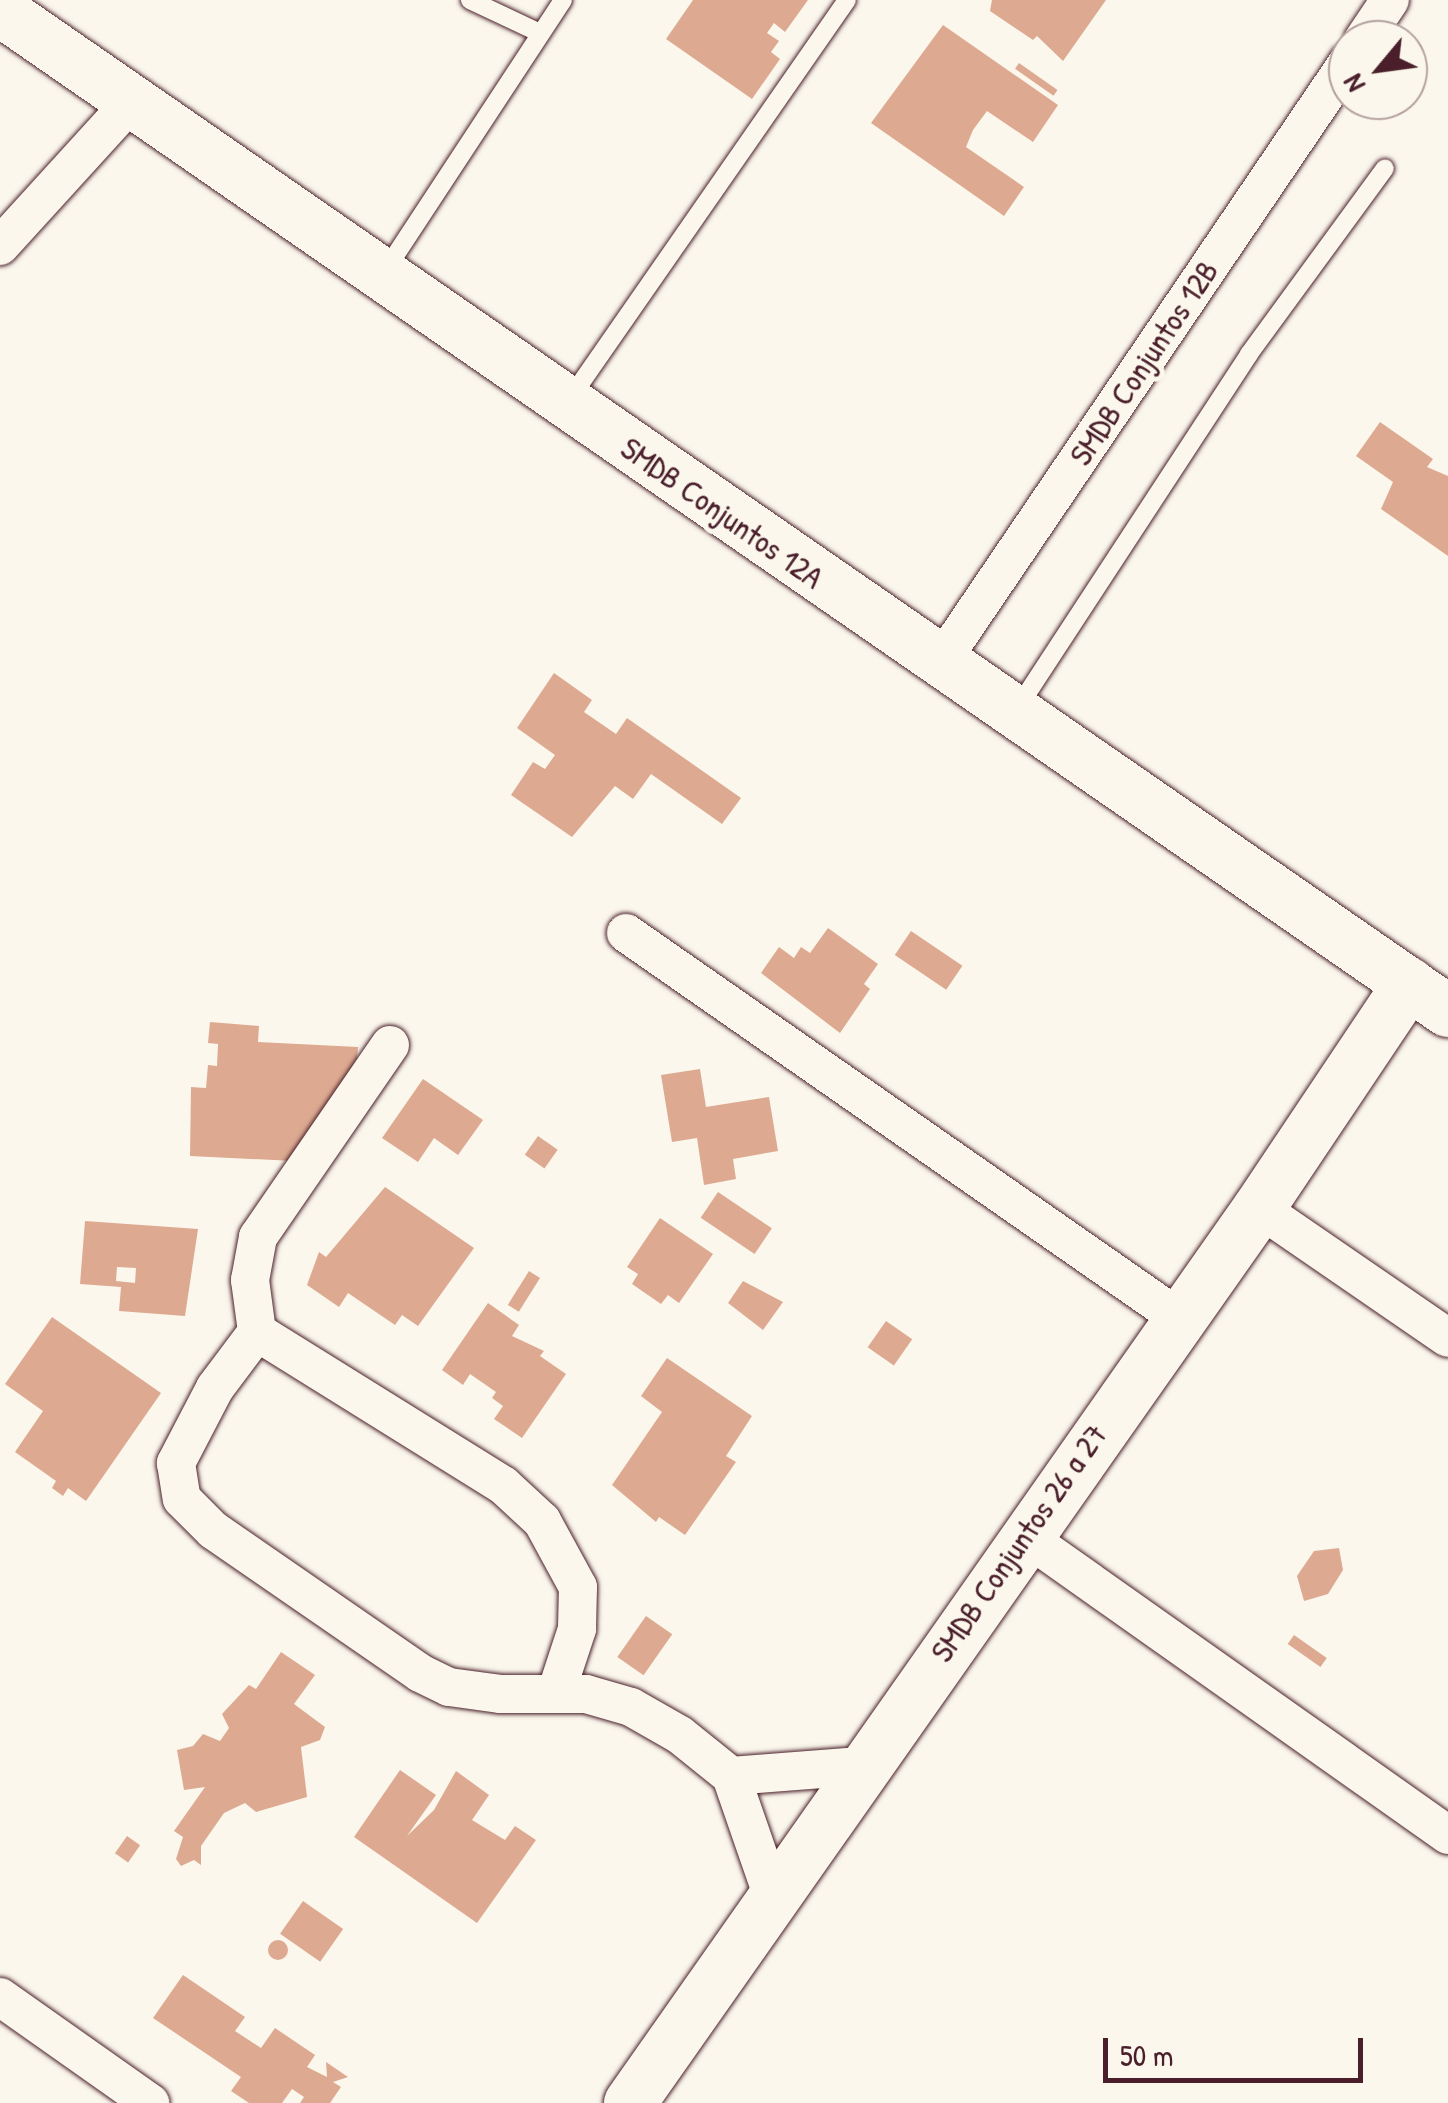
<!DOCTYPE html>
<style>
body{margin:0}
#map{position:relative;width:1448px;height:2103px;overflow:hidden;background:#fbf7ec;font-family:"Patrick Hand",sans-serif}
div>[style]{position:absolute}
.building>*{inset:0;background:#ddaa91;transform-origin:0 0}
.round{border-radius:50%}
.roads{filter:drop-shadow(0 0 2px #4a1f2b) drop-shadow(0 0 2px #4a1f2b)}
.lane>*{height:18px;margin:-9px;padding:0 9px;transform-origin:9px;border-radius:9px;background:#fbf7ec}
.street>*{height:38px;margin:-19px;padding:0 19px;transform-origin:19px;border-radius:19px;background:#fbf7ec}
.secondary>*{height:52px;margin:-26px;padding:0 26px;transform-origin:26px;border-radius:26px;background:#fbf7ec}
span{translate:-50% -50%;white-space:nowrap;text-align:center;line-height:1.15;-webkit-text-stroke:10px #fbf7ec;paint-order:stroke}
.street-label{font-size:32px;color:#4a1f2b}
.north{position:absolute;left:1328px;top:20px;width:100px;height:100px;box-sizing:border-box;background:#fbf7ec;border:2px solid #b4a19f;border-radius:50%;rotate:241deg;font-size:28px;font-weight:700;line-height:40px;text-align:center;color:#4a1f2b}
.north::after{content:'';display:block;margin:auto;width:35px;height:45px;background:#4a1f2b;clip-path:polygon(50% 0,100% 100%,50% 72%,0 100%)}
.scale{position:absolute;left:1103px;top:2038px;width:260px;height:45px;box-sizing:border-box;border:5px solid #4a1f2b;border-top:0;padding-left:12px;font-size:30px;line-height:35px;white-space:nowrap;color:#4a1f2b;-webkit-text-stroke:8px #fbf7ec;paint-order:stroke}
</style>
<div id="map">
<div class="building">
<div style="clip-path:polygon(693px 0,808px 0,785px 32px,774px 23px,767px 33px,779px 41px,771px 52px,780px 59px,752px 99px,666px 39px)"></div>
<div style="clip-path:polygon(992px 0,1106px 0,1063px 61px,1037px 36px,1033px 40px,990px 11px)"></div>
<div style="clip-path:polygon(943px 25px,1058px 105px,1033px 142px,987px 111px,973px 130px,966px 147px,1024px 187px,1004px 216px,871px 123px)"></div>
<div style="left:1019px;top:63px;width:47px;height:7px;rotate:35deg"></div>
<div style="clip-path:polygon(1380px 422px,1433px 459px,1427px 467px,1448px 476px,1448px 556px,1381px 509px,1393px 482px,1356px 456px)"></div>
<div style="clip-path:polygon(554px 673px,592px 700px,584px 712px,616px 734px,627px 718px,741px 798px,722px 824px,651px 774px,633px 799px,615px 786px,572px 837px,511px 795px,533px 762px,545px 769px,555px 755px,517px 728px)"></div>
<div style="clip-path:polygon(828px 928px,878px 964px,864px 984px,870px 989px,840px 1033px,761px 973px,779px 947px,794px 958px,801px 947px,810px 953px)"></div>
<div style="left:911px;top:931px;width:62px;height:29px;rotate:34deg"></div>
<div style="clip-path:polygon(210px 1022px,259px 1026px,258px 1042px,358px 1047px,354px 1092px,328px 1126px,312px 1125px,294px 1161px,190px 1156px,191px 1087px,206px 1088px,208px 1065px,217px 1066px,218px 1044px,208px 1043px)"></div>
<div style="clip-path:polygon(700px 1069px,706px 1107px,769px 1097px,778px 1151px,733px 1159px,736px 1179px,704px 1185px,697px 1138px,672px 1142px,661px 1075px)"></div>
<div style="clip-path:polygon(423px 1079px,483px 1120px,458px 1155px,434px 1138px,418px 1162px,382px 1138px)"></div>
<div style="left:538px;top:1136px;width:24px;height:23px;rotate:35deg"></div>
<div style="clip-path:polygon(385px 1187px,474px 1248px,418px 1326px,402px 1315px,395px 1325px,348px 1293px,339px 1307px,307px 1285px,319px 1252px,326px 1257px)"></div>
<div style="left:718px;top:1192px;width:65px;height:31px;rotate:34deg"></div>
<div style="clip-path:polygon(660px 1218px,713px 1254px,679px 1303px,668px 1295px,661px 1304px,632px 1284px,638px 1274px,627px 1267px)"></div>
<div style="clip-path:polygon(evenodd,85px 1221px,198px 1229px,185px 1316px,119px 1311px,121px 1287px,80px 1284px,85px 1221px,117px 1267px,136px 1268px,135px 1283px,116px 1281px,117px 1267px)"></div>
<div style="left:529px;top:1271px;width:13px;height:40px;rotate:32deg"></div>
<div style="clip-path:polygon(743px 1281px,783px 1302px,763px 1330px,728px 1303px)"></div>
<div style="clip-path:polygon(488px 1303px,519px 1325px,512px 1336px,544px 1351px,540px 1356px,566px 1374px,522px 1438px,494px 1419px,503px 1406px,492px 1398px,496px 1392px,470px 1374px,463px 1385px,442px 1370px)"></div>
<div style="clip-path:polygon(52px 1317px,161px 1393px,86px 1501px,68px 1488px,63px 1496px,52px 1488px,56px 1481px,15px 1452px,43px 1411px,5px 1384px)"></div>
<div style="left:886px;top:1321px;width:32px;height:32px;rotate:35deg"></div>
<div style="clip-path:polygon(667px 1358px,752px 1416px,726px 1456px,736px 1462px,685px 1535px,659px 1517px,656px 1522px,612px 1485px,662px 1412px,641px 1396px)"></div>
<div style="clip-path:polygon(1339px 1548px,1343px 1570px,1328px 1594px,1304px 1601px,1297px 1576px,1314px 1551px)"></div>
<div style="left:646px;top:1616px;width:32px;height:50px;rotate:35deg"></div>
<div style="left:1294px;top:1635px;width:40px;height:11px;rotate:35deg"></div>
<div style="clip-path:polygon(281px 1652px,315px 1675px,294px 1704px,325px 1727px,320px 1740px,301px 1747px,307px 1797px,256px 1812px,245px 1803px,224px 1813px,201px 1846px,201px 1865px,194px 1860px,181px 1866px,176px 1859px,183px 1837px,174px 1831px,205px 1787px,184px 1790px,177px 1750px,193px 1746px,203px 1734px,220px 1741px,229px 1728px,222px 1714px,249px 1685px,256px 1689px)"></div>
<div style="clip-path:polygon(400px 1770px,436px 1795px,407px 1836px,434px 1810px,456px 1771px,489px 1795px,472px 1820px,505px 1840px,515px 1826px,536px 1840px,477px 1923px,354px 1837px)"></div>
<div style="left:127px;top:1836px;width:16px;height:21px;rotate:35deg"></div>
<div style="left:303px;top:1901px;width:49px;height:40px;rotate:35deg"></div>
<div class="round" style="left:268px;top:1940px;width:20px;height:20px"></div>
<div style="clip-path:polygon(183px 1975px,245px 2017px,235px 2031px,261px 2048px,275px 2028px,315px 2055px,307px 2067px,327px 2077px,326px 2062px,348px 2077px,333px 2082px,341px 2087px,330px 2103px,300px 2103px,304px 2097px,292px 2089px,282px 2103px,249px 2103px,231px 2091px,241px 2077px,153px 2018px)"></div>
</div>
<div class="roads">
<div class="lane">
<div style="left:470px;top:0;width:77px;rotate:25.2deg"></div>
<div style="left:385px;top:271px;width:324px;rotate:-56.7deg"></div>
<div style="left:569px;top:400px;width:487px;rotate:-55.2deg"></div>
<div style="left:1017px;top:709px;width:424px;rotate:-56.8deg"></div>
<div style="left:1249px;top:354px;width:230px;rotate:-53.8deg"></div>
</div>
<div class="street">
<div style="left:1363px;top:40px;width:48px;rotate:-56deg"></div>
<div style="left:0;top:246px;width:192px;rotate:-47.7deg"></div>
<div style="left:940px;top:663px;width:726px;rotate:-55.83deg"></div>
<div style="left:626px;top:933px;width:674px;rotate:34.85deg"></div>
<div style="left:390px;top:1045px;width:233px;rotate:124.5deg"></div>
<div style="left:258px;top:1237px;width:44px;rotate:100.5deg"></div>
<div style="left:250px;top:1280px;width:52px;rotate:82.3deg"></div>
<div style="left:257px;top:1332px;width:70px;rotate:126.9deg"></div>
<div style="left:215px;top:1388px;width:85px;rotate:117.5deg"></div>
<div style="left:176px;top:1463px;width:36px;rotate:81deg"></div>
<div style="left:182px;top:1499px;width:44px;rotate:45deg"></div>
<div style="left:213px;top:1530px;width:252px;rotate:34.6deg"></div>
<div style="left:420px;top:1673px;width:32px;rotate:26deg"></div>
<div style="left:449px;top:1687px;width:51px;rotate:7.8deg"></div>
<div style="left:500px;top:1694px;width:86px"></div>
<div style="left:586px;top:1694px;width:47px;rotate:16.1deg"></div>
<div style="left:631px;top:1707px;width:56px;rotate:29.7deg"></div>
<div style="left:680px;top:1735px;width:65px;rotate:38.8deg"></div>
<div style="left:731px;top:1776px;width:128px;rotate:70.9deg"></div>
<div style="left:1259px;top:1208px;width:229px;rotate:34.5deg"></div>
<div style="left:257px;top:1332px;width:290px;rotate:31.9deg"></div>
<div style="left:503px;top:1485px;width:53px;rotate:42.7deg"></div>
<div style="left:542px;top:1521px;width:75px;rotate:61.4deg"></div>
<div style="left:578px;top:1587px;width:42px;rotate:91.4deg"></div>
<div style="left:577px;top:1629px;width:64px;rotate:108.2deg"></div>
<div style="left:1025px;top:1536px;width:518px;rotate:35.25deg"></div>
<div style="left:731px;top:1776px;width:130px;rotate:-4.4deg"></div>
<div style="left:0;top:1997px;width:184px;rotate:35.2deg"></div>
</div>
<div class="secondary">
<div style="left:0;top:10px;width:1760px;rotate:34.66deg"></div>
<div style="left:630px;top:2103px;width:1094px;rotate:-54.9deg"></div>
<div style="left:1259px;top:1208px;width:270px;rotate:-56.2deg"></div>
</div>
</div>
<div class="street-label">
<span style="left:1144px;top:363px;rotate:-56deg">SMDB Conjuntos 12B</span>
<span style="left:722px;top:513px;rotate:35deg">SMDB Conjuntos 12A</span>
<span style="left:1019px;top:1543px;rotate:-55deg">SMDB Conjuntos 26 a 27</span>
</div>
<div class="north">N</div>
<div class="scale">50 m</div>
</div>
